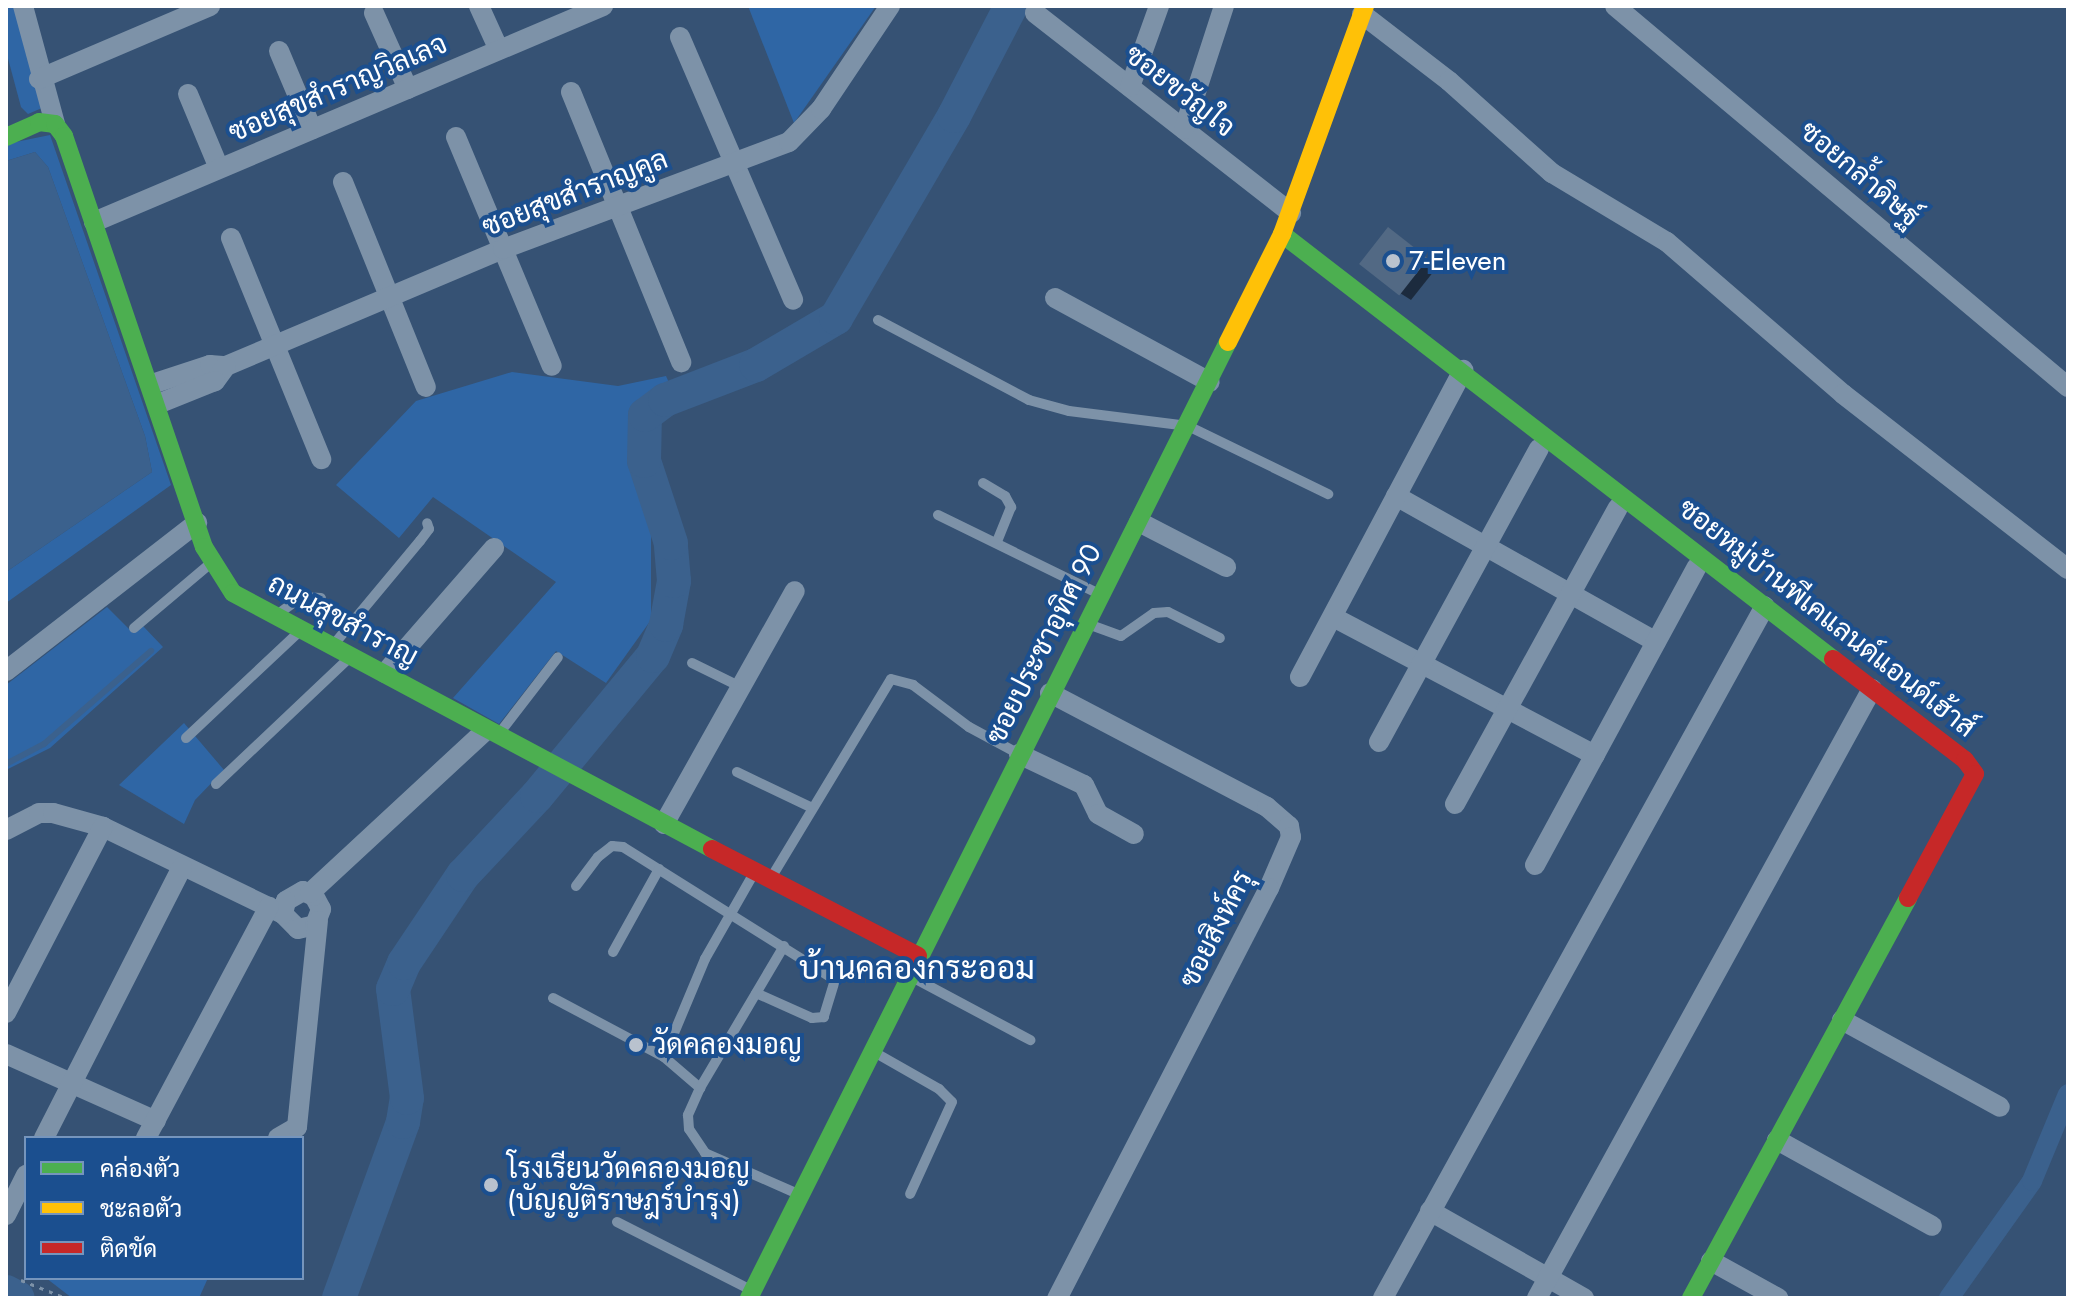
<!DOCTYPE html>
<meta charset="utf-8">
<style>
body{margin:0}
#map{position:relative;width:2074px;height:1304px;overflow:hidden;background:#365274;font-family:Jost,Sarabun,sans-serif}
div>[style]{position:absolute}
.green>*{inset:0;background:#2f66a5}
.water>*{inset:0;background:#3b618d}
.shadow>*{inset:0;background:#0007}
.stream>*{height:6px;margin:-3px;padding:0 3px;transform-origin:3px;border-radius:3px;background:#3b618d}
.canal>*{height:20px;margin:-10px;padding:0 10px;transform-origin:10px;border-radius:10px;background:#3b618d}
.river>*{height:34px;margin:-17px;padding:0 17px;transform-origin:17px;border-radius:17px;background:#3b618d}
.building>*{inset:0;background:#526984;transform-origin:0 0}
.path>*{height:3px;margin-top:-1.5px;transform-origin:0;background:repeating-linear-gradient(90deg,#7d92a8 0 4px,transparent 0 10px)}
.lane>*{height:10px;margin:-5px;padding:0 5px;transform-origin:5px;border-radius:5px;background:#7d92a8}
.street>*{height:20px;margin:-10px;padding:0 10px;transform-origin:10px;border-radius:10px;background:#7d92a8}
.fast>*{height:18px;margin:-9px;padding:0 9px;transform-origin:9px;border-radius:9px;background:#4caf50}
.slow>*{height:18px;margin:-9px;padding:0 9px;transform-origin:9px;border-radius:9px;background:#ffc107}
.jam>*{height:18px;margin:-9px;padding:0 9px;transform-origin:9px;border-radius:9px;background:#c62828}
.dots>*{width:22px;height:22px;translate:-50% -50%;box-sizing:border-box;border:4px solid #1b4f8f;border-radius:50%}
span{translate:-50% -50%;white-space:nowrap;text-align:center;line-height:1.15;-webkit-text-stroke:8px #1b4f8f;paint-order:stroke}
.street-label{font-size:28px;color:#fff}
.poi-label{font-size:28px;color:#fff}
.left{translate:0 -50%;text-align:left}
.quarter-label{font-size:32px;color:#fff}
.frame{position:absolute;inset:0;border:8px solid #fff;pointer-events:none}
.legend{position:absolute;left:24px;top:1136px;width:280px;height:144px;box-sizing:border-box;background:#1b4f8f;border:2px solid #7695bc;margin:0;padding:10px 14px;list-style:none;font-size:24px;color:#fff}
.legend li{display:flex;align-items:center;gap:16px;height:40px}
.legend b{width:40px;border:2px solid #7695bc}
</style>
<div id="map">
<div class="green">
<div style="clip-path:polygon(6px 6px,19px 6px,42px 108px,28px 114px,21px 107px,6px 51px)"></div>
<div style="clip-path:polygon(748px 6px,876px 6px,794px 123px)"></div>
<div style="clip-path:polygon(50px 135px,171px 485px,6px 603px,6px 572px,152px 472px,145px 436px,48px 167px,35px 152px,6px 161px,6px 144px)"></div>
<div style="clip-path:polygon(512px 372px,618px 386px,666px 376px,670px 385px,632px 417px,628px 436px,633px 480px,651px 525px,651px 620px,606px 683px,556px 651px,499px 724px,453px 698px,556px 582px,433px 497px,399px 538px,336px 485px,416px 401px)"></div>
<div style="clip-path:polygon(107px 607px,133px 633px,143px 626px,163px 647px,50px 748px,6px 770px,6px 685px)"></div>
<div style="clip-path:polygon(184px 723px,224px 770px,195px 800px,184px 824px,119px 785px)"></div>
<div style="clip-path:polygon(46px 1278px,208px 1278px,199px 1298px,72px 1298px)"></div>
</div>
<div class="water">
<div style="clip-path:polygon(35px 152px,48px 167px,145px 436px,152px 472px,6px 572px,6px 161px)"></div>
</div>
<div class="shadow">
<div style="clip-path:polygon(1389px 229px,1438px 266px,1411px 300px,1400px 293px)"></div>
</div>
<div class="stream">
<div style="left:6px;top:764px;width:43px;rotate:-27.8deg"></div>
<div style="left:44px;top:744px;width:142px;rotate:-41deg"></div>
</div>
<div class="canal">
<div style="left:1949px;top:1298px;width:143px;rotate:-54.6deg"></div>
<div style="left:2032px;top:1181px;width:94px;rotate:-67.5deg"></div>
</div>
<div class="river">
<div style="left:6px;top:1292px;width:13px;rotate:27deg"></div>
<div style="left:339px;top:1298px;width:187px;rotate:-70deg"></div>
<div style="left:403px;top:1122px;width:24px;rotate:-81deg"></div>
<div style="left:407px;top:1098px;width:110px;rotate:-97.3deg"></div>
<div style="left:393px;top:989px;width:28px;rotate:-67deg"></div>
<div style="left:404px;top:963px;width:106px;rotate:-56.2deg"></div>
<div style="left:463px;top:875px;width:108px;rotate:-46.9deg"></div>
<div style="left:537px;top:796px;width:182px;rotate:-50.4deg"></div>
<div style="left:653px;top:656px;width:34px;rotate:-67deg"></div>
<div style="left:666px;top:625px;width:45px;rotate:-79.7deg"></div>
<div style="left:674px;top:581px;width:38px;rotate:-95deg"></div>
<div style="left:671px;top:543px;width:86px;rotate:-108.2deg"></div>
<div style="left:644px;top:461px;width:46px;rotate:-88.8deg"></div>
<div style="left:645px;top:415px;width:25px;rotate:-37deg"></div>
<div style="left:665px;top:400px;width:97px;rotate:-21deg"></div>
<div style="left:756px;top:365px;width:93px;rotate:-30.4deg"></div>
<div style="left:836px;top:318px;width:234px;rotate:-59.7deg"></div>
<div style="left:954px;top:116px;width:124px;rotate:-62.6deg"></div>
</div>
<div class="building">
<div style="left:1388px;top:227px;width:51px;height:47px;rotate:38deg"></div>
</div>
<div class="path">
<div style="left:21px;top:1280px;width:48px;rotate:21.8deg"></div>
</div>
<div class="lane">
<div style="left:878px;top:320px;width:171px;rotate:27.9deg"></div>
<div style="left:1029px;top:400px;width:41px;rotate:15.4deg"></div>
<div style="left:1069px;top:411px;width:120px;rotate:7.2deg"></div>
<div style="left:1188px;top:426px;width:156px;rotate:25.9deg"></div>
<div style="left:983px;top:483px;width:26px;rotate:31deg"></div>
<div style="left:1005px;top:496px;width:13px;rotate:61deg"></div>
<div style="left:1011px;top:507px;width:38px;rotate:112deg"></div>
<div style="left:938px;top:515px;width:179px;rotate:26.1deg"></div>
<div style="left:278px;top:614px;width:29px;rotate:-36deg"></div>
<div style="left:301px;top:597px;width:20px;rotate:3deg"></div>
<div style="left:1088px;top:624px;width:35px;rotate:20deg"></div>
<div style="left:1121px;top:636px;width:40px;rotate:-34.9deg"></div>
<div style="left:1154px;top:613px;width:14px;rotate:-4deg"></div>
<div style="left:1168px;top:612px;width:58px;rotate:26.6deg"></div>
<div style="left:134px;top:628px;width:101px;rotate:-40.2deg"></div>
<div style="left:335px;top:643px;width:133px;rotate:-50.2deg"></div>
<div style="left:420px;top:541px;width:15px;rotate:-53deg"></div>
<div style="left:429px;top:529px;width:6px;rotate:-108deg"></div>
<div style="left:692px;top:663px;width:55px;rotate:26.1deg"></div>
<div style="left:498px;top:735px;width:98px;rotate:-52.4deg"></div>
<div style="left:186px;top:738px;width:154px;rotate:-43.2deg"></div>
<div style="left:737px;top:772px;width:83px;rotate:25.6deg"></div>
<div style="left:216px;top:784px;width:182px;rotate:-43.4deg"></div>
<div style="left:754px;top:873px;width:99px;rotate:119.7deg"></div>
<div style="left:705px;top:959px;width:106px;rotate:112.7deg"></div>
<div style="left:664px;top:1057px;width:48px;rotate:40.7deg"></div>
<div style="left:700px;top:1088px;width:30px;rotate:114deg"></div>
<div style="left:688px;top:1115px;width:14px;rotate:86deg"></div>
<div style="left:689px;top:1129px;width:29px;rotate:56deg"></div>
<div style="left:705px;top:1153px;width:102px;rotate:23.8deg"></div>
<div style="left:771px;top:878px;width:232px;rotate:-58.9deg"></div>
<div style="left:891px;top:679px;width:23px;rotate:15deg"></div>
<div style="left:913px;top:685px;width:70px;rotate:36.9deg"></div>
<div style="left:969px;top:727px;width:57px;rotate:28.4deg"></div>
<div style="left:576px;top:886px;width:36px;rotate:-53deg"></div>
<div style="left:598px;top:857px;width:18px;rotate:-38deg"></div>
<div style="left:612px;top:846px;width:11px;rotate:5deg"></div>
<div style="left:623px;top:847px;width:250px;rotate:32.1deg"></div>
<div style="left:835px;top:980px;width:39px;rotate:107deg"></div>
<div style="left:824px;top:1017px;width:12px;rotate:175deg"></div>
<div style="left:812px;top:1018px;width:61px;rotate:-155.9deg"></div>
<div style="left:613px;top:952px;width:95px;rotate:-61deg"></div>
<div style="left:914px;top:978px;width:132px;rotate:28.1deg"></div>
<div style="left:553px;top:998px;width:126px;rotate:28deg"></div>
<div style="left:874px;top:1052px;width:75px;rotate:29.6deg"></div>
<div style="left:939px;top:1089px;width:18px;rotate:45deg"></div>
<div style="left:952px;top:1102px;width:101px;rotate:114.5deg"></div>
<div style="left:700px;top:1088px;width:165px;rotate:-59.4deg"></div>
<div style="left:617px;top:1222px;width:150px;rotate:26.9deg"></div>
</div>
<div class="street">
<div style="left:23px;top:6px;width:122px;rotate:74.8deg"></div>
<div style="left:479px;top:6px;width:48px;rotate:65.6deg"></div>
<div style="left:1615px;top:6px;width:592px;rotate:40.07deg"></div>
<div style="left:374px;top:13px;width:83px;rotate:65.9deg"></div>
<div style="left:1035px;top:13px;width:325px;rotate:38deg"></div>
<div style="left:1362px;top:14px;width:110px;rotate:37.6deg"></div>
<div style="left:1449px;top:81px;width:138px;rotate:41.8deg"></div>
<div style="left:1552px;top:173px;width:134px;rotate:31deg"></div>
<div style="left:1667px;top:242px;width:233px;rotate:40.8deg"></div>
<div style="left:1843px;top:394px;width:285px;rotate:37.9deg"></div>
<div style="left:680px;top:37px;width:286px;rotate:66.7deg"></div>
<div style="left:279px;top:51px;width:85px;rotate:67.1deg"></div>
<div style="left:39px;top:79px;width:186px;rotate:-23.1deg"></div>
<div style="left:1130px;top:87px;width:86px;rotate:-70.3deg"></div>
<div style="left:571px;top:92px;width:292px;rotate:67.8deg"></div>
<div style="left:188px;top:94px;width:80px;rotate:67.3deg"></div>
<div style="left:1184px;top:129px;width:129px;rotate:-72deg"></div>
<div style="left:456px;top:137px;width:248px;rotate:67.3deg"></div>
<div style="left:343px;top:182px;width:221px;rotate:68deg"></div>
<div style="left:94px;top:222px;width:553px;rotate:-22.99deg"></div>
<div style="left:231px;top:238px;width:239px;rotate:67.8deg"></div>
<div style="left:1055px;top:298px;width:176px;rotate:28.5deg"></div>
<div style="left:226px;top:366px;width:301px;rotate:-22.9deg"></div>
<div style="left:503px;top:249px;width:305px;rotate:-20.5deg"></div>
<div style="left:789px;top:142px;width:46px;rotate:-45.9deg"></div>
<div style="left:821px;top:109px;width:124px;rotate:-56.2deg"></div>
<div style="left:152px;top:384px;width:61px;rotate:-18.1deg"></div>
<div style="left:210px;top:365px;width:16px;rotate:4deg"></div>
<div style="left:226px;top:366px;width:19px;rotate:126deg"></div>
<div style="left:215px;top:381px;width:61px;rotate:158deg"></div>
<div style="left:1396px;top:496px;width:298px;rotate:29.3deg"></div>
<div style="left:1139px;top:522px;width:98px;rotate:27.3deg"></div>
<div style="left:1333px;top:617px;width:296px;rotate:27.8deg"></div>
<div style="left:6px;top:671px;width:242px;rotate:-37.8deg"></div>
<div style="left:385px;top:673px;width:166px;rotate:-48.9deg"></div>
<div style="left:1300px;top:677px;width:348px;rotate:-62deg"></div>
<div style="left:1050px;top:693px;width:245px;rotate:27.7deg"></div>
<div style="left:1267px;top:807px;width:29px;rotate:41deg"></div>
<div style="left:1289px;top:826px;width:11px;rotate:80deg"></div>
<div style="left:1291px;top:837px;width:56px;rotate:113.3deg"></div>
<div style="left:1269px;top:888px;width:462px;rotate:117.3deg"></div>
<div style="left:1379px;top:742px;width:334px;rotate:-61.4deg"></div>
<div style="left:1019px;top:754px;width:72px;rotate:25.5deg"></div>
<div style="left:1084px;top:785px;width:32px;rotate:64deg"></div>
<div style="left:1098px;top:814px;width:41px;rotate:29.1deg"></div>
<div style="left:1455px;top:804px;width:338px;rotate:-61.2deg"></div>
<div style="left:664px;top:824px;width:267px;rotate:-60.7deg"></div>
<div style="left:6px;top:830px;width:37px;rotate:-27deg"></div>
<div style="left:39px;top:813px;width:14px"></div>
<div style="left:53px;top:813px;width:52px;rotate:15.6deg"></div>
<div style="left:103px;top:827px;width:200px;rotate:25.8deg"></div>
<div style="left:283px;top:914px;width:21px;rotate:45deg"></div>
<div style="left:298px;top:929px;width:17px;rotate:-13deg"></div>
<div style="left:315px;top:925px;width:17px;rotate:-69deg"></div>
<div style="left:321px;top:909px;width:15px;rotate:-118deg"></div>
<div style="left:314px;top:896px;width:12px;rotate:-156deg"></div>
<div style="left:303px;top:891px;width:20px;rotate:150deg"></div>
<div style="left:286px;top:901px;width:13px;rotate:103deg"></div>
<div style="left:1535px;top:865px;width:339px;rotate:-61.5deg"></div>
<div style="left:310px;top:893px;width:238px;rotate:-42.8deg"></div>
<div style="left:6px;top:1013px;width:210px;rotate:-62.5deg"></div>
<div style="left:1842px;top:1020px;width:180px;rotate:28.8deg"></div>
<div style="left:6px;top:1054px;width:164px;rotate:24.1deg"></div>
<div style="left:44px;top:1138px;width:304px;rotate:-63deg"></div>
<div style="left:146px;top:1138px;width:262px;rotate:-62deg"></div>
<div style="left:278px;top:1138px;width:22px;rotate:-30deg"></div>
<div style="left:297px;top:1127px;width:207px;rotate:-84.2deg"></div>
<div style="left:1777px;top:1140px;width:177px;rotate:29deg"></div>
<div style="left:1430px;top:1211px;width:177px;rotate:29.5deg"></div>
<div style="left:6px;top:1215px;width:45px;rotate:-63.4deg"></div>
<div style="left:1711px;top:1261px;width:77px;rotate:28.9deg"></div>
<div style="left:1383px;top:1298px;width:790px;rotate:-61.1deg"></div>
<div style="left:1537px;top:1298px;width:695px;rotate:-61.19deg"></div>
</div>
<div class="fast">
<div style="left:6px;top:137px;width:36px;rotate:-24deg"></div>
<div style="left:39px;top:122px;width:16px;rotate:7deg"></div>
<div style="left:55px;top:124px;width:15px;rotate:53deg"></div>
<div style="left:64px;top:136px;width:434px;rotate:71.2deg"></div>
<div style="left:204px;top:547px;width:54px;rotate:57.8deg"></div>
<div style="left:233px;top:593px;width:543px;rotate:28.12deg"></div>
<div style="left:1282px;top:234px;width:696px;rotate:37.64deg"></div>
<div style="left:749px;top:1298px;width:1069px;rotate:-63.39deg"></div>
<div style="left:1691px;top:1298px;width:455px;rotate:-61.5deg"></div>
</div>
<div class="slow">
<div style="left:1228px;top:342px;width:121px;rotate:-63.4deg"></div>
<div style="left:1282px;top:234px;width:243px;rotate:-70deg"></div>
</div>
<div class="jam">
<div style="left:1833px;top:659px;width:166px;rotate:37.4deg"></div>
<div style="left:1965px;top:760px;width:17px;rotate:54deg"></div>
<div style="left:1975px;top:774px;width:141px;rotate:118.4deg"></div>
<div style="left:712px;top:849px;width:232px;rotate:27.4deg"></div>
</div>
<div class="dots">
<div style="left:1393px;top:261px;background:#b9c2ce"></div>
<div style="left:636px;top:1045px;background:#b9c2ce"></div>
<div style="left:491px;top:1185px;background:#b9c2ce"></div>
</div>
<div class="street-label">
<span style="left:338px;top:88px;rotate:-23deg">ซอยสุขสำราญวิลเลจ</span>
<span style="left:1180px;top:91px;rotate:38deg">ซอยขวัญใจ</span>
<span style="left:1860px;top:174px;rotate:40deg">ซอยกล้ำดิษฐ์</span>
<span style="left:575px;top:193px;rotate:-21deg">ซอยสุขสำราญคูล</span>
<span style="left:1827px;top:618px;rotate:38deg">ซอยหมู่บ้านพีเคแลนด์แอนด์เฮ้าส์</span>
<span style="left:343px;top:620px;rotate:28deg">ถนนสุขสำราญ</span>
<span style="left:1044px;top:644px;rotate:-63deg">ซอยประชาอุทิศ 90</span>
<span style="left:1216px;top:929px;rotate:-63deg">ซอยสิงห์ครุ</span>
</div>
<div class="poi-label">
<span class="left" style="left:1409px;top:261px">7-Eleven</span>
<span class="left" style="left:652px;top:1045px">วัดคลองมอญ</span>
<span class="left" style="left:507px;top:1185px">โรงเรียนวัดคลองมอญ<br>(บัญญัติราษฎร์บำรุง)</span>
</div>
<div class="quarter-label">
<span style="left:917px;top:968px">บ้านคลองกระออม</span>
</div>
<div class="frame"></div>
<ul class="legend">
<li><b style="height:10px;background:#4caf50"></b>คล่องตัว</li>
<li><b style="height:10px;background:#ffc107"></b>ชะลอตัว</li>
<li><b style="height:10px;background:#c62828"></b>ติดขัด</li>
</ul>
</div>
